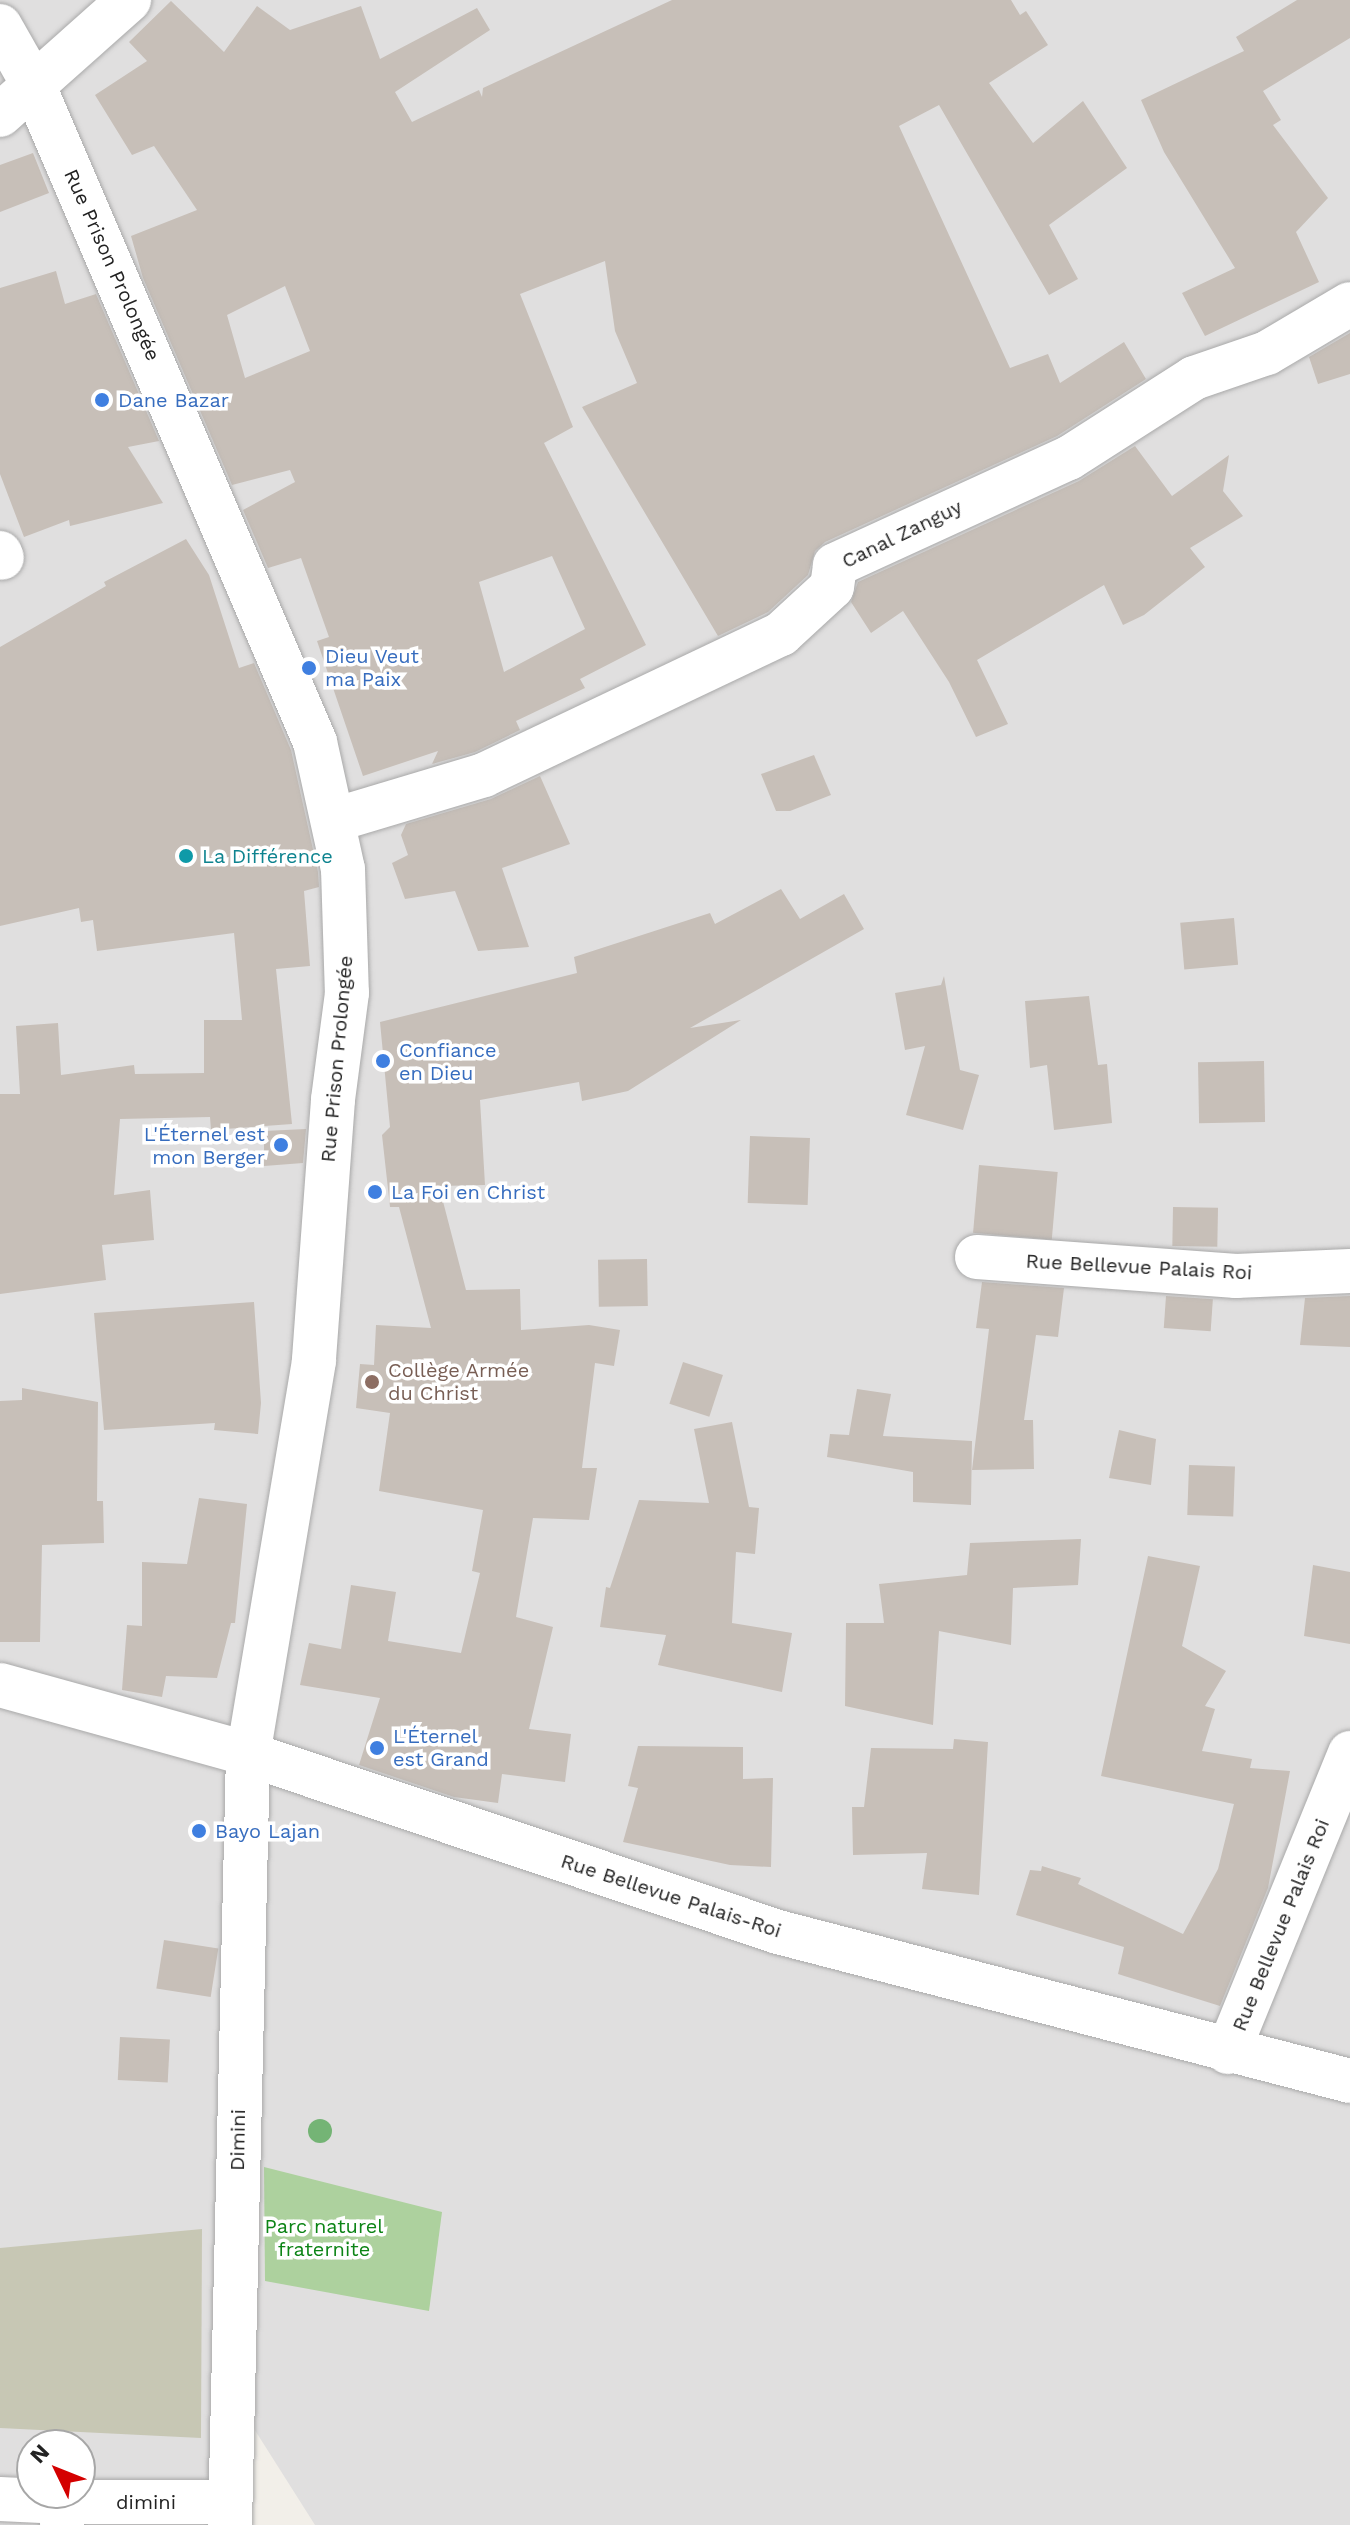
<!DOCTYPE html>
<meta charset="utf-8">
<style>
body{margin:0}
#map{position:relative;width:1350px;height:2525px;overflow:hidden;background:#f2efe9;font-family:"Work Sans",sans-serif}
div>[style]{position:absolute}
.residential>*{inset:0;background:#e0dfdf}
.construction>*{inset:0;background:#c7c7b4}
.forest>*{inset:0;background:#add19e}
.building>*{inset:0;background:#c7bfb8;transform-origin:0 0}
.roads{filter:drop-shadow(0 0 2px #a9a9a9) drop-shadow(0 0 2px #a9a9a9)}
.minor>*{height:44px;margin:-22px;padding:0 22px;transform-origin:22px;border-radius:22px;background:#fff}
.trees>*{width:24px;height:24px;margin:-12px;border-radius:50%;background:#74b475}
.dots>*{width:22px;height:22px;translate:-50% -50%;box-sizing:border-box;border:4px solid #fff;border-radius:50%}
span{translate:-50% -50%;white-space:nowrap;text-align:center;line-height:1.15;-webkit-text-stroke:7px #fff;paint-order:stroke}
.street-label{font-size:20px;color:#222}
.shop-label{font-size:20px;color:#366cbe}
.left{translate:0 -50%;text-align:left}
.right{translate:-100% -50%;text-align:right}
.culture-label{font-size:20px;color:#0d838f}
.education-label{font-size:20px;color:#785e54}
.park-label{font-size:20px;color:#0c8416}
.north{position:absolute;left:16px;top:2429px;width:80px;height:80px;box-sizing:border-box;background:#fff;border:2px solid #a7a7a7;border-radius:50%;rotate:313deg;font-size:22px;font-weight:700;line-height:32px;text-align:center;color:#222}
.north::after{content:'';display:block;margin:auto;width:28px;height:36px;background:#d40000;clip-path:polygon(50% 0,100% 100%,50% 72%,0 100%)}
</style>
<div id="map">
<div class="residential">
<div style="clip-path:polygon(evenodd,0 0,1350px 0,1350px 2525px,315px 2525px,239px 2405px,234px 2525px,0 2525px,0 0,32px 2445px,80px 2445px,80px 2493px,32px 2493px,32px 2445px)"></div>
</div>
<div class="construction">
<div style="clip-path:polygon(202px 2229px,201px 2438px,0 2428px,0 2248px)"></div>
</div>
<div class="forest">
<div style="clip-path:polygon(264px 2167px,442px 2212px,429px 2311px,265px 2281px)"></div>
</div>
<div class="building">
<div style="clip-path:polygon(evenodd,672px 0,1011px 0,1020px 15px,1026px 11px,1048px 45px,989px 83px,1033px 143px,1083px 101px,1127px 168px,1049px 225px,1078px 279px,1049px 295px,939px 105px,899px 126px,1010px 368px,1048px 354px,1060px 383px,1124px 342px,1146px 379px,1057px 436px,825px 542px,815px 551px,808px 575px,768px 612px,718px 636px,582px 407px,637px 383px,615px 331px,605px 261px,520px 294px,573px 427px,544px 443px,646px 645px,580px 679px,585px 688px,516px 721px,520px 730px,475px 752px,432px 764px,438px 751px,363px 776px,317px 641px,329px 637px,301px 558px,268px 568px,243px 510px,295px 482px,290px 470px,232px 485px,143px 278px,131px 236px,197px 210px,154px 146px,132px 155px,95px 95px,147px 61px,129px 42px,171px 1px,224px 52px,257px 6px,290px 30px,361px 6px,380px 59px,477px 8px,490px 30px,395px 92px,412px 122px,479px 90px,482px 97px,483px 88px,672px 0,285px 286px,310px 351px,245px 378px,227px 315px,285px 286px,672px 0,552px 556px,585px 629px,504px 672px,479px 582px,552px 556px)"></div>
<div style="clip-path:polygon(1297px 0,1350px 0,1350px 38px,1263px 91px,1281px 120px,1273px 125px,1328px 198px,1296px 232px,1319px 282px,1205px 336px,1182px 293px,1235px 268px,1164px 152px,1141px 100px,1244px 51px,1236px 37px)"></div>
<div style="clip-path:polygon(33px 153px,49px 193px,0 212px,0 165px)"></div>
<div style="clip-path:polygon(56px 271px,65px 304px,96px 294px,159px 441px,128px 447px,163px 503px,70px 526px,69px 520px,24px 537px,0 474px,0 288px)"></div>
<div style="clip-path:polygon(1350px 333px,1350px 374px,1318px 384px,1309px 357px)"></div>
<div style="clip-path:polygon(1135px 446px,1172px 496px,1229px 455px,1223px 491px,1243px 516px,1190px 548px,1205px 567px,1144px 615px,1123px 625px,1104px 585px,977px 660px,1008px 724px,976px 737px,949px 682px,903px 611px,871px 633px,851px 602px,858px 582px,1079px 481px)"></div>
<div style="clip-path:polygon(186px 539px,209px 575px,239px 668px,254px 663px,291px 750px,318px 872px,319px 887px,304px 891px,310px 966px,276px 969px,292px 1124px,211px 1130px,210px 1117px,120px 1119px,114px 1195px,150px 1190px,154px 1240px,102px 1245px,106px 1280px,0 1294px,0 1094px,20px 1094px,16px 1026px,58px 1023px,61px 1075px,134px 1065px,135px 1074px,204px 1073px,204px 1020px,242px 1020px,234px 933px,97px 951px,93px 920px,81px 922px,79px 908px,0 926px,0 647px,106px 586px,104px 582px)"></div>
<div style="clip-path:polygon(814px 755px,831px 795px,790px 811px,776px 811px,761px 774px)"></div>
<div style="clip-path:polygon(540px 776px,570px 844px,502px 868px,529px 947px,478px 951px,455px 891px,405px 899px,392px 863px,408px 855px,401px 835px,406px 824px,491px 799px)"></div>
<div style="clip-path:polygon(781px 889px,800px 919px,844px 894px,864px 929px,690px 1028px,741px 1020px,628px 1091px,582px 1101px,579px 1082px,480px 1100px,485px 1185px,439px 1186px,466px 1290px,520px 1289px,521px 1330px,589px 1325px,620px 1330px,614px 1366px,595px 1363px,582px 1468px,597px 1468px,589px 1520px,533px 1518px,516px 1617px,553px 1627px,529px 1729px,571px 1734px,565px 1782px,502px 1774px,498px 1803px,454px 1797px,359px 1765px,380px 1698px,300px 1685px,309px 1643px,341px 1649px,351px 1585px,396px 1592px,388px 1641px,461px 1653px,480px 1573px,472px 1571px,483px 1510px,379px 1491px,390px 1413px,356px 1408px,360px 1364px,374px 1365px,376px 1325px,431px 1328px,399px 1207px,390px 1207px,382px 1135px,390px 1127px,380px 1022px,577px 973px,574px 957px,710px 913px,715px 924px)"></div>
<div style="left:1234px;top:918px;width:47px;height:54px;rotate:85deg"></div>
<div style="clip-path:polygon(944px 976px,960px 1070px,979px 1075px,963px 1130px,906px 1115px,925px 1046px,905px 1050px,895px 993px,941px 985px)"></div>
<div style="clip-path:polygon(1089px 996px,1098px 1065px,1107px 1064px,1112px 1123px,1054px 1130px,1047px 1065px,1030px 1068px,1025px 1001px)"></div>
<div style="left:1264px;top:1061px;width:61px;height:66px;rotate:89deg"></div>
<div style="clip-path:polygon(306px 1129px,303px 1163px,264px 1166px,264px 1131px)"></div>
<div style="left:750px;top:1136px;width:60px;height:67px;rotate:2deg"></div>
<div style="left:979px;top:1165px;width:79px;height:68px;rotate:5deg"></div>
<div style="left:1173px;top:1207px;width:45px;height:39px;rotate:1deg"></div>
<div style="left:647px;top:1259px;width:47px;height:49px;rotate:89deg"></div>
<div style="clip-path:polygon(982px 1282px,1064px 1288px,1058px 1337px,1036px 1335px,1024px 1420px,1033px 1420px,1034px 1469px,972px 1470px,989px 1329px,976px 1328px)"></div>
<div style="left:1166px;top:1296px;width:47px;height:32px;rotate:4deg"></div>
<div style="clip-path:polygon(1350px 1296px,1350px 1347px,1300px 1345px,1305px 1298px)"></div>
<div style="clip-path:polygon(254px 1302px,261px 1403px,258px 1434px,214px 1430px,215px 1423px,104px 1430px,94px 1313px)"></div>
<div style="left:683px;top:1362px;width:42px;height:44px;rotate:18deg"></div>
<div style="clip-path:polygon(22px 1388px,98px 1402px,97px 1501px,103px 1501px,104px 1543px,42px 1545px,40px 1642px,0 1642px,0 1401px,22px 1400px)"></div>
<div style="clip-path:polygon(857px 1389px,891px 1394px,883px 1436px,972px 1441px,971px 1505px,913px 1502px,913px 1472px,827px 1457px,830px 1434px,849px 1435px)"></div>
<div style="clip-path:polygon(732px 1422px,749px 1507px,759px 1508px,755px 1554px,736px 1552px,732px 1623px,792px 1633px,782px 1692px,658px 1665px,666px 1635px,600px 1627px,606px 1587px,610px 1588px,639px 1500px,709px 1503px,694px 1429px)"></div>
<div style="clip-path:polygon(1119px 1430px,1156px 1439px,1151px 1485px,1109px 1478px)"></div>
<div style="left:1189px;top:1465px;width:46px;height:50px;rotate:2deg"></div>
<div style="clip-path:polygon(199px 1498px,247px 1504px,235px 1623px,231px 1623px,217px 1678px,166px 1676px,162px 1697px,122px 1690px,127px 1625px,142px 1626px,142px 1562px,187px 1564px)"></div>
<div style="clip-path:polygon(1081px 1539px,1078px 1585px,1013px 1588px,1011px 1645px,939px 1631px,933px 1725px,845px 1706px,846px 1623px,884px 1623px,879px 1584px,967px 1575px,970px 1543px)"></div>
<div style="clip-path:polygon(1148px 1556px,1200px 1566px,1182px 1646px,1226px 1671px,1205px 1706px,1215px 1709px,1202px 1751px,1252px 1759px,1250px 1768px,1290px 1771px,1268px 1888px,1220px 2006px,1118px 1974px,1124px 1947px,1016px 1915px,1030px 1870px,1041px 1871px,1042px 1866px,1081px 1878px,1078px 1884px,1183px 1934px,1218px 1869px,1234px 1804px,1101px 1776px)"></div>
<div style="clip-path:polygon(1313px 1565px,1350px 1572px,1350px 1644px,1304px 1636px)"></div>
<div style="clip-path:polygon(954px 1739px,988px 1742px,979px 1895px,922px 1889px,927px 1853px,853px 1855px,852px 1807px,864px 1807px,871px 1748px,953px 1749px)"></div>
<div style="clip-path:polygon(638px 1746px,743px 1747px,743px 1779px,773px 1778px,771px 1867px,730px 1865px,623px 1842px,638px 1788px,628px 1786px)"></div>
<div style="left:164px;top:1940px;width:55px;height:49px;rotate:9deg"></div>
<div style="left:120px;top:2037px;width:50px;height:43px;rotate:3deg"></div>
</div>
<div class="roads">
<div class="minor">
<div style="left:0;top:26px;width:67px;rotate:60.4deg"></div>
<div style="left:33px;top:84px;width:716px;rotate:66.8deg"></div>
<div style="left:315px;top:742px;width:130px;rotate:77.6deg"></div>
<div style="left:343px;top:869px;width:124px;rotate:88.2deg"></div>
<div style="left:347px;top:993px;width:108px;rotate:97.5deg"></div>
<div style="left:333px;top:1100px;width:262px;rotate:94.2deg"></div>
<div style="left:314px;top:1361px;width:399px;rotate:99.5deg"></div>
<div style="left:248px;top:1754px;width:771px;rotate:91.34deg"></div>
<div style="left:0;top:115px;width:173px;rotate:-41.7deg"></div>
<div style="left:0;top:553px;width:5px;rotate:68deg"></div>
<div style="left:334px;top:820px;width:157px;rotate:-16.7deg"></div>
<div style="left:484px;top:775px;width:329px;rotate:-25.4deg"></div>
<div style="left:781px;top:634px;width:69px;rotate:-42.7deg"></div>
<div style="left:832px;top:587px;width:22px;rotate:-82deg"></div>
<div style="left:835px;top:565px;width:257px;rotate:-24.6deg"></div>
<div style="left:1069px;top:458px;width:148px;rotate:-32.6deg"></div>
<div style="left:1194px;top:378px;width:77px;rotate:-18.9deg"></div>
<div style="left:1267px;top:353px;width:96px;rotate:-30.6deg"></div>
<div style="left:977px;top:1257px;width:260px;rotate:4.2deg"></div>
<div style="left:1236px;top:1276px;width:114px;rotate:-2.5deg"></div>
<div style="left:0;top:1685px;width:257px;rotate:15.5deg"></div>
<div style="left:248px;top:1754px;width:559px;rotate:18.56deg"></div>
<div style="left:778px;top:1932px;width:591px;rotate:14.6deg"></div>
<div style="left:1228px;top:2052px;width:323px;rotate:-67.8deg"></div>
<div style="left:0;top:2499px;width:63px;rotate:2.7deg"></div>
<div style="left:62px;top:2525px;width:23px;rotate:-88deg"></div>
<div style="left:63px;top:2502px;width:166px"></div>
</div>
</div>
<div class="trees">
<div style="left:320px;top:2131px"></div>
</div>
<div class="dots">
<div style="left:102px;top:400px;background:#3f7fe0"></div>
<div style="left:309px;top:668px;background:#3f7fe0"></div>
<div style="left:186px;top:856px;background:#0f9aa8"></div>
<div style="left:383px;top:1061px;background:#3f7fe0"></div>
<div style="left:281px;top:1145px;background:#3f7fe0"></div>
<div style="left:375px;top:1192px;background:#3f7fe0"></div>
<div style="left:372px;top:1382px;background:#8d6e63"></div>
<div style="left:377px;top:1748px;background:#3f7fe0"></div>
<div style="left:199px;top:1831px;background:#3f7fe0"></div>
</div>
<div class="street-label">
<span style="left:112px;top:265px;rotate:66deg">Rue Prison Prolongée</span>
<span style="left:902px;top:534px;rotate:-26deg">Canal Zanguy</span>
<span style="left:337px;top:1059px;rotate:-85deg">Rue Prison Prolongée</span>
<span style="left:1139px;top:1267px;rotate:3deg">Rue Bellevue Palais Roi</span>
<span style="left:671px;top:1896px;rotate:18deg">Rue Bellevue Palais-Roi</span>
<span style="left:1281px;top:1925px;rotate:-68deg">Rue Bellevue Palais Roi</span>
<span style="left:238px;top:2140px;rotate:-89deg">Dimini</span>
<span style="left:146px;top:2502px">dimini</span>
</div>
<div class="shop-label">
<span class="left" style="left:118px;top:400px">Dane Bazar</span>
<span class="left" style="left:325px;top:668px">Dieu Veut<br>ma Paix</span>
<span class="left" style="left:399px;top:1062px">Confiance<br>en Dieu</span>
<span class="right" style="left:265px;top:1146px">L'Éternel est<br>mon Berger</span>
<span class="left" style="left:391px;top:1192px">La Foi en Christ</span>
<span class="left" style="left:393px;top:1748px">L'Éternel<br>est Grand</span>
<span class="left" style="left:215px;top:1831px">Bayo Lajan</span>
</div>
<div class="culture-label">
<span class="left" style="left:202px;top:856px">La Différence</span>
</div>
<div class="education-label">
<span class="left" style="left:388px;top:1382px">Collège Armée<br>du Christ</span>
</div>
<div class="park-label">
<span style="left:324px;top:2238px">Parc naturel<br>fraternite</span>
</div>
<div class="north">N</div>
</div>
